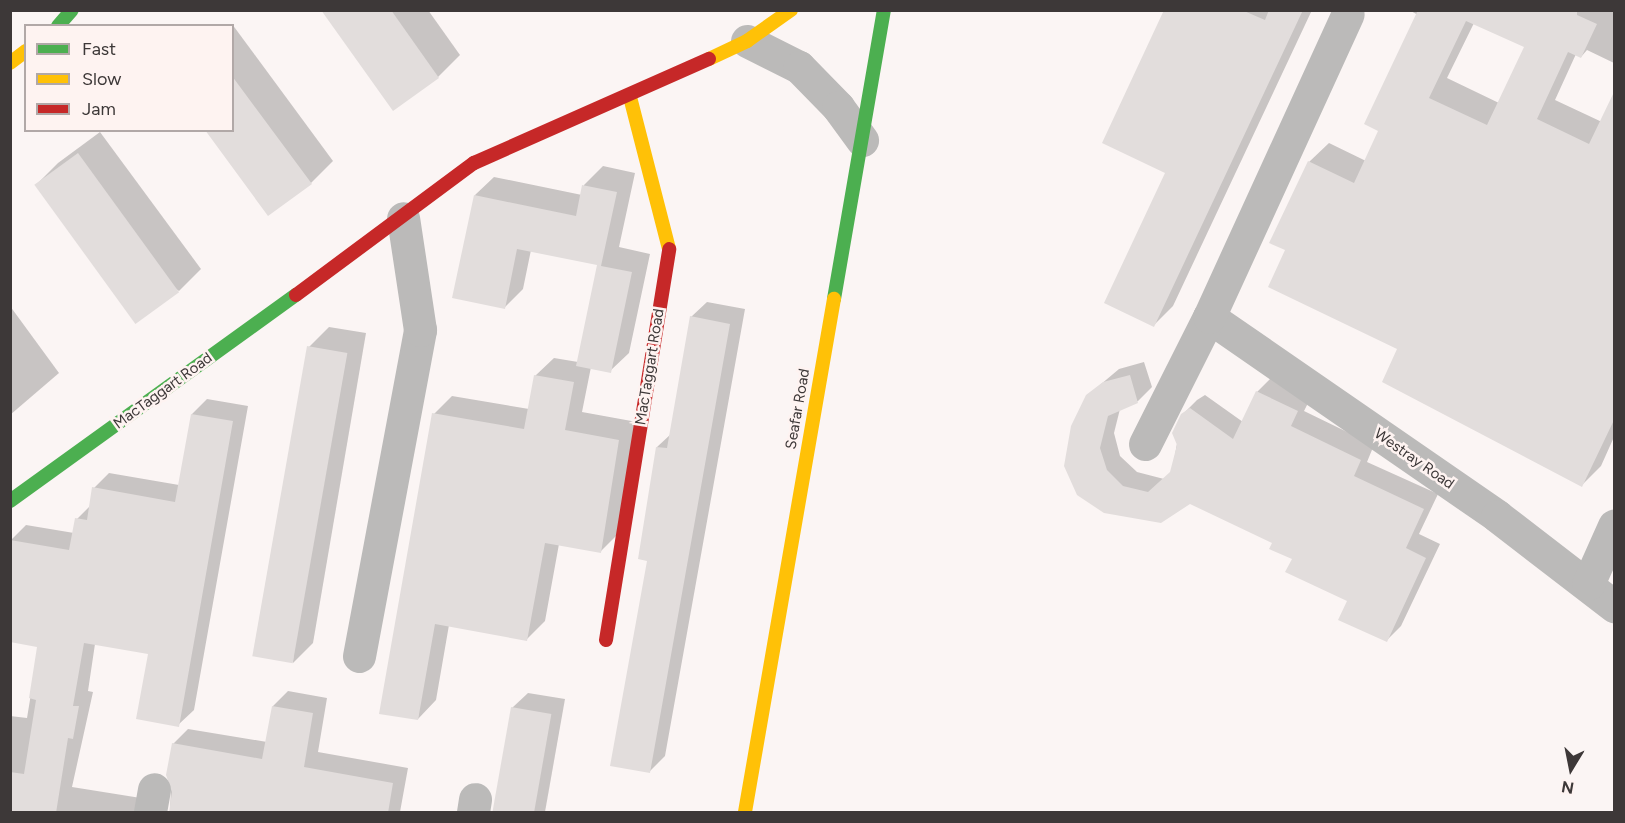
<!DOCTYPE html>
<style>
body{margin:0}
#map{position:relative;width:1625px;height:823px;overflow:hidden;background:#fbf5f4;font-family:Figtree,sans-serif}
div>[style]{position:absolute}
.shadow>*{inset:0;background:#0003}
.building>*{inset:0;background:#e2dddc;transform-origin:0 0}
.street>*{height:33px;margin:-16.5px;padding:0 16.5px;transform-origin:16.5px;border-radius:16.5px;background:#bbbab9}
.fast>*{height:14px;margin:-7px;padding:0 7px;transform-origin:7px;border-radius:7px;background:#4caf50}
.slow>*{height:14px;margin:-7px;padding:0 7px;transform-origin:7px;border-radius:7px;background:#ffc107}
.jam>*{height:14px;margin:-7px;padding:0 7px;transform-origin:7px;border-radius:7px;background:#c62828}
span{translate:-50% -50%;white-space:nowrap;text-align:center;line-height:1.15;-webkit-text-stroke:5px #fef3f1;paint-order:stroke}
.street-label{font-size:15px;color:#3d3838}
.frame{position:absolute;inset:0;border:12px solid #3d3838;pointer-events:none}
.legend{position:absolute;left:24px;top:24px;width:210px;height:108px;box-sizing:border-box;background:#fef3f1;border:2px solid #b1a8a7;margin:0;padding:8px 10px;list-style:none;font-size:18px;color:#3d3838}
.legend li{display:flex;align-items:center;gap:12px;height:30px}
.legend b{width:30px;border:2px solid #b1a8a7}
.north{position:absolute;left:1541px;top:739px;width:60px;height:60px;-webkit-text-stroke:4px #fef3f1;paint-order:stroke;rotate:190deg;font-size:16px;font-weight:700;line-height:24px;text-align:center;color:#3d3838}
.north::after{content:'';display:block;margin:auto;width:21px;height:27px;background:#3d3838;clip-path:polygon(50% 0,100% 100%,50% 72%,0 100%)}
</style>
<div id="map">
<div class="shadow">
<div style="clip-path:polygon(323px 10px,428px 10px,460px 55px,438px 77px,393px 109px)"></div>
<div style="clip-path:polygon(1166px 10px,1312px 10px,1173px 306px,1154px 325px,1167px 172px)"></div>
<div style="clip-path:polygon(evenodd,1409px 10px,1614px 10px,1614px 63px,1587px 50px,1581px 57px,1576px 54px,1555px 100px,1602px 122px,1614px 109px,1614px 437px,1601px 466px,1582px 485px,1399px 349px,1287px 250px,1271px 242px,1309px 162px,1329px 143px,1366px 161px,1380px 131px,1418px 15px,1409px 10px,1474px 23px,1526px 46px,1499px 103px,1447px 78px,1474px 23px)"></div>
<div style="clip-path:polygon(232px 24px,333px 161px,311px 183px,268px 214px,232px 130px)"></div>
<div style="clip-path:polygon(100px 132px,201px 269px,179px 291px,36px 185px,58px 163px)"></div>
<div style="clip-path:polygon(603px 166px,635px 173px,619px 247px,650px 254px,629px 353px,610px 371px,591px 367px,582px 412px,637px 422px,619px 533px,601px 551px,559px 544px,545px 621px,527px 639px,449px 625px,436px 700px,418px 719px,434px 414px,452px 396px,529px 409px,535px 376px,554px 358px,578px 362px,599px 264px,531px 250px,523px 289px,504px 308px,475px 195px,494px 177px,582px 195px,584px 185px)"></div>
<div style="clip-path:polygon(707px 302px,745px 309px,665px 756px,650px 771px,648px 559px,657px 447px,671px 434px,691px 317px)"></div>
<div style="clip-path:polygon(10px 306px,59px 373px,10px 415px)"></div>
<div style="clip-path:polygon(329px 327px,366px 333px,313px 643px,293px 663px,309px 347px)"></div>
<div style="clip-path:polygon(1144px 362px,1152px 387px,1138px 401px,1120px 409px,1114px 433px,1120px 456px,1137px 472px,1164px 479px,1172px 472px,1182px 415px,1197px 400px,1205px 395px,1243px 422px,1257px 392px,1271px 378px,1311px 397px,1304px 411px,1374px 445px,1367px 462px,1438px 494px,1419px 534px,1440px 544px,1401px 626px,1387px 640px,1349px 601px,1274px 542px,1190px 503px,1104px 511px,1087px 396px,1119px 369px)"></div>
<div style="clip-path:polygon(207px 399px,248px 406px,194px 710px,178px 725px,150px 653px,95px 644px,88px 691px,93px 692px,72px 787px,147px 799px,157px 812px,10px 812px,10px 716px,27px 718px,39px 645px,11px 540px,26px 525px,74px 533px,77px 519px,91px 505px,94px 488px,109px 473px,179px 485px,192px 414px)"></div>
<div style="clip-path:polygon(288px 691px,327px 698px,318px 752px,408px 768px,400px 812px,170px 812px,173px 744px,188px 729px,267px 742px,273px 706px)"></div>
<div style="clip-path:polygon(528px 693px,565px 699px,545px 812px,494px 812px,512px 708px)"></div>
</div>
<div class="building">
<div style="clip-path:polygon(321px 10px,391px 10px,439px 78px,393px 111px)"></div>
<div style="clip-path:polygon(1164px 10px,1244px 11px,1265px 20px,1269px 10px,1303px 10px,1154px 327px,1104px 303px,1165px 173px,1102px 143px)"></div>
<div style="clip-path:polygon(evenodd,1418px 10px,1577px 10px,1577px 15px,1597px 24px,1581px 58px,1568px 52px,1537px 119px,1589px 144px,1614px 92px,1614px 420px,1582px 487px,1382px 382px,1397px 349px,1268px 287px,1285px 250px,1269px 243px,1308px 161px,1354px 183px,1378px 131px,1364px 124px,1418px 10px,1466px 21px,1524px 47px,1487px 125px,1429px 98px,1466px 21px)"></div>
<div style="clip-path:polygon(232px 76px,312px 184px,268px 216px,205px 130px,232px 130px)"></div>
<div style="left:78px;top:153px;width:172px;height:54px;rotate:54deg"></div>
<div style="clip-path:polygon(582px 185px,617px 192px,601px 266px,632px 272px,611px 373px,576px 366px,597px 265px,517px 249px,505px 309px,452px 298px,474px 195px,576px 216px)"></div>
<div style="clip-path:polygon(690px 316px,730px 324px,650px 773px,610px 766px,647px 561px,638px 559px,656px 447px,667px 448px)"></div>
<div style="left:307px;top:346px;width:41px;height:315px;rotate:10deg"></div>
<div style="clip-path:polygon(534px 375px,574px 382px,565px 430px,619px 440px,601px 553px,545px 543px,527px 641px,435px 624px,418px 720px,379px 714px,432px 413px,524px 429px)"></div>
<div style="clip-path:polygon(1130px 375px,1138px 403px,1108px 416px,1100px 448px,1107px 470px,1123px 486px,1148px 492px,1170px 472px,1177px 445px,1172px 433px,1181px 414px,1190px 408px,1233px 439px,1256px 391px,1298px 411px,1291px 426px,1361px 460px,1354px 476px,1424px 509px,1406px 548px,1426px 558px,1387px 642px,1338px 620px,1347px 601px,1285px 572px,1292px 559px,1269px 549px,1272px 543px,1190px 504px,1161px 523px,1104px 513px,1077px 495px,1064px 466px,1071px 426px,1086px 395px,1103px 382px)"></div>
<div style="clip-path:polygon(191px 414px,233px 421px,179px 727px,136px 719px,148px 654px,84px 643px,73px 706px,79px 706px,73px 739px,68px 738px,56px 813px,10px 813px,10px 772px,24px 774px,36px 700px,29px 698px,37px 647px,10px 642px,10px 540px,69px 550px,75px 518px,87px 520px,92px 487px,175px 502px)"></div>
<div style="clip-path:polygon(272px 706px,313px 713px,304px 767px,393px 783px,388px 813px,169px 813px,172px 792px,166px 775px,172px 743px,262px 759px)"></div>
<div style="left:511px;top:707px;width:41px;height:108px;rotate:10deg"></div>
</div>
<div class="street">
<div style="left:747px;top:41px;width:58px;rotate:26.6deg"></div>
<div style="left:799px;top:67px;width:56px;rotate:45.7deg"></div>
<div style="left:838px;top:107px;width:41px;rotate:54deg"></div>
<div style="left:1209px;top:317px;width:350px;rotate:34.6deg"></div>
<div style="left:1497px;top:516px;width:148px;rotate:37.6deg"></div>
<div style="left:1145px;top:444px;width:142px;rotate:-63.3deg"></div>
<div style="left:1209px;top:317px;width:333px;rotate:-65.4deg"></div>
<div style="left:1588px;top:584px;width:64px;rotate:-65.9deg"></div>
<div style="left:359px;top:656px;width:332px;rotate:-79.4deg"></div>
<div style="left:420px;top:330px;width:113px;rotate:-98.6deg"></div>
<div style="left:150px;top:812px;width:23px;rotate:-80deg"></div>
<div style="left:473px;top:812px;width:13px;rotate:-81deg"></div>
</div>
<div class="fast">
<div style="left:58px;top:26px;width:21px;rotate:-49deg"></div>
<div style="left:834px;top:299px;width:293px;rotate:-80.2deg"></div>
<div style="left:10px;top:501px;width:352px;rotate:-35.8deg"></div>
</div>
<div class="slow">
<div style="left:709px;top:59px;width:42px;rotate:-25.3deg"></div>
<div style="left:747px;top:41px;width:54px;rotate:-35.2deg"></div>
<div style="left:10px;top:63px;width:20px;rotate:-37deg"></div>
<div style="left:630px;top:97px;width:157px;rotate:75.6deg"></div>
<div style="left:745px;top:812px;width:521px;rotate:-80.16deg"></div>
</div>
<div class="jam">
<div style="left:296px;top:295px;width:222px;rotate:-36.6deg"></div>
<div style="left:474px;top:163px;width:257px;rotate:-23.9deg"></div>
<div style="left:606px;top:640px;width:396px;rotate:-80.8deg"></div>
</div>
<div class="street-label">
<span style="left:650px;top:367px;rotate:-81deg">MacTaggart Road</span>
<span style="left:163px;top:391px;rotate:-36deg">MacTaggart Road</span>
<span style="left:798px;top:409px;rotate:-80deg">Seafar Road</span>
<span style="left:1414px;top:459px;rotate:35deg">Westray Road</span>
</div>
<div class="frame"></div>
<ul class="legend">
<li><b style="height:8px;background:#4caf50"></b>Fast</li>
<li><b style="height:8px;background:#ffc107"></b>Slow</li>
<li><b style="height:8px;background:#c62828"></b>Jam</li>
</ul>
<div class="north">N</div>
</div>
